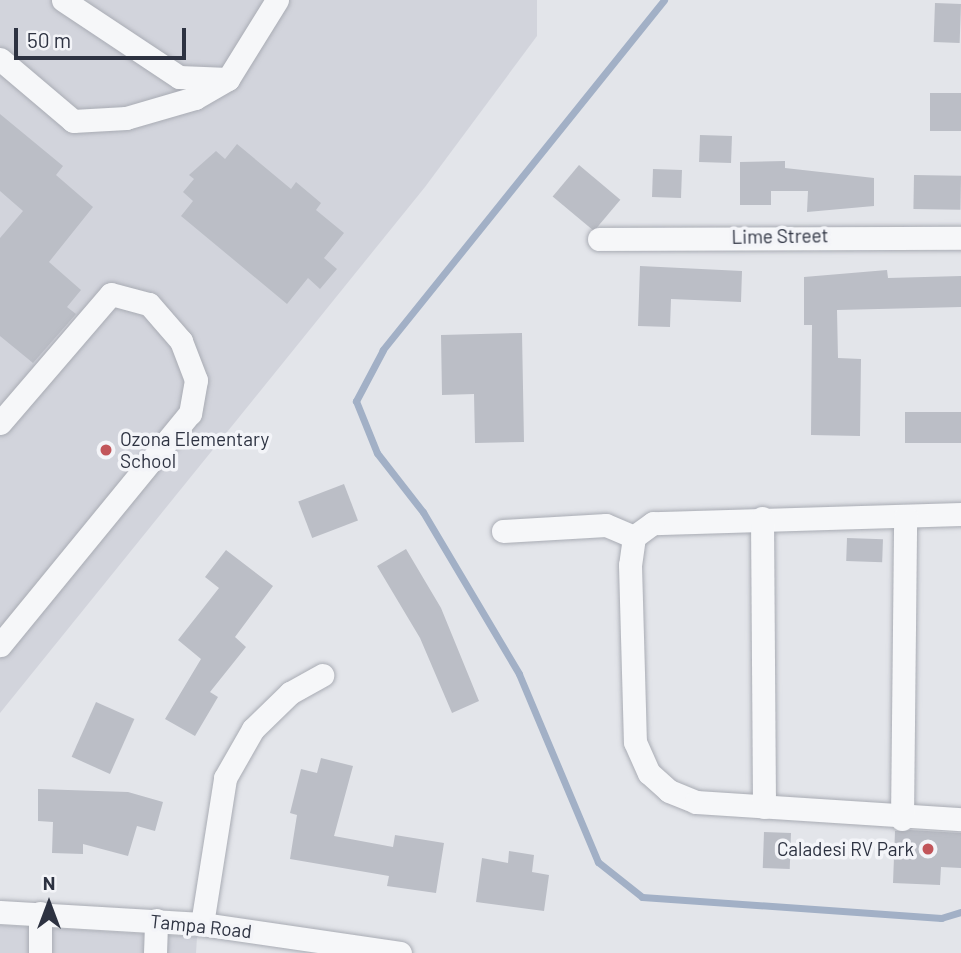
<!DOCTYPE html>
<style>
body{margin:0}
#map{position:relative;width:961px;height:953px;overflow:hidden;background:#e3e5ea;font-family:Barlow,sans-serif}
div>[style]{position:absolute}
.built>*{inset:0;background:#d2d4dc}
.stream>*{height:7px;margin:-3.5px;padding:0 3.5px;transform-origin:3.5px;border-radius:3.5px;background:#a2b0c6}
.building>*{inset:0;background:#bbbec6;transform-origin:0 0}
.roads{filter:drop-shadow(0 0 2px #a9acb4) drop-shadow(0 0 2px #a9acb4)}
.minor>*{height:23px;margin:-11.5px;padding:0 11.5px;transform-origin:11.5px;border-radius:11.5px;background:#f6f7f9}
.dots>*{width:19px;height:19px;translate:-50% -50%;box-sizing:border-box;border:4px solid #f3f4f8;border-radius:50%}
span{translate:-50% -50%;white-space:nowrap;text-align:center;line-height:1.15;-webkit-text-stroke:7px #f3f4f8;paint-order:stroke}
.street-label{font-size:19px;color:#2d3241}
.poi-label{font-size:19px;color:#2d3241}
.left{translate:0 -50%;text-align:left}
.right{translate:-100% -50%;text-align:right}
.north{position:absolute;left:14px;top:869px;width:70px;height:70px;-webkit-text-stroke:5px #f3f4f8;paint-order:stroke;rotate:0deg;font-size:19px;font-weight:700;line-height:28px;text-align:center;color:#2d3241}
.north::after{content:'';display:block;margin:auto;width:24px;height:32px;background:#2d3241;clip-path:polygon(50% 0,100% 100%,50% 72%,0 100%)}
.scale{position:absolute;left:14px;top:28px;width:172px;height:32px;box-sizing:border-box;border:4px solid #2d3241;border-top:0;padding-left:9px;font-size:21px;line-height:24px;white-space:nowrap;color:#2d3241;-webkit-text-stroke:5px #f3f4f8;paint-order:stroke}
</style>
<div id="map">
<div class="built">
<div style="clip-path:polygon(0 0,537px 0,537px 36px,425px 187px,0 713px)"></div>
<div style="clip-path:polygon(0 925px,197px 937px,196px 953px,0 953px)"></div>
</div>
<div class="stream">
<div style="left:664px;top:0;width:449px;rotate:128.8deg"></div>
<div style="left:383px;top:350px;width:58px;rotate:117.9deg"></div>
<div style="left:356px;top:401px;width:56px;rotate:68deg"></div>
<div style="left:377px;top:453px;width:75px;rotate:52.1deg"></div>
<div style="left:423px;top:512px;width:188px;rotate:59.3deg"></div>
<div style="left:519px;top:674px;width:204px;rotate:67.2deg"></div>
<div style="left:598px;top:862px;width:56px;rotate:38.5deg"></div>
<div style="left:642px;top:897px;width:300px;rotate:4deg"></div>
<div style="left:941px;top:918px;width:21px;rotate:-17deg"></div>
</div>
<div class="building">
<div style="left:935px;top:3px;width:26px;height:39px;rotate:2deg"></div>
<div style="left:930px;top:93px;width:31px;height:38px"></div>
<div style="clip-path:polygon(0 114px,63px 166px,56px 175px,93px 207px,49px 262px,81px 290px,67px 307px,76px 314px,33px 363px,0 336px,0 238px,23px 211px,0 191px)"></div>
<div style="left:700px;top:135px;width:32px;height:27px;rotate:2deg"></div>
<div style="clip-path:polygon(237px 144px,291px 189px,296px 182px,321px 203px,316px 210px,344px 233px,324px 258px,337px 269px,320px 289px,308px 278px,287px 304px,181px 216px,193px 201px,183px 192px,194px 179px,189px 175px,216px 151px,225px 159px)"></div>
<div style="clip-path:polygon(785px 161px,785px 168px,874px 178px,874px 206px,807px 212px,808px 191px,771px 191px,771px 205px,740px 205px,740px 162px)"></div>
<div style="left:579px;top:165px;width:54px;height:41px;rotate:40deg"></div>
<div style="left:653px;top:169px;width:29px;height:28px;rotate:2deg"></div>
<div style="left:914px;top:175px;width:47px;height:34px;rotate:1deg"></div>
<div style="clip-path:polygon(640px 266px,742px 271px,741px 302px,671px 299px,670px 327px,638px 326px)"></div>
<div style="clip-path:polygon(887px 270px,888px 278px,961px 276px,961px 307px,837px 310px,838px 358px,861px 359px,860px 436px,811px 435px,812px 325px,804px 325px,804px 277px)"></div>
<div style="clip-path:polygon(522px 333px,524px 442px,475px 443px,474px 394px,442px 395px,441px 335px)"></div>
<div style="left:905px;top:412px;width:56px;height:31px"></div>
<div style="left:344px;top:484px;width:39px;height:49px;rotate:69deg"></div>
<div style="left:847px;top:538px;width:36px;height:23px;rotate:2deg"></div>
<div style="clip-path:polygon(406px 549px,441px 608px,479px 701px,452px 713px,420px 638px,377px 566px)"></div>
<div style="clip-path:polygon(226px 550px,273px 586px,235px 637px,246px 647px,210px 692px,218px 697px,195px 736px,165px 719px,201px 659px,178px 640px,219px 588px,205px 577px)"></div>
<div style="left:96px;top:702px;width:42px;height:60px;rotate:24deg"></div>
<div style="clip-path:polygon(321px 758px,353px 766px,334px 836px,393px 847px,395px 835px,444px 843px,436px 893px,387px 886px,389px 876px,290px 859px,297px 815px,290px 813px,301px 769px,317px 773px)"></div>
<div style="clip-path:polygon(38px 789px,128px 792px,163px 802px,155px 831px,137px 826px,128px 856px,83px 844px,83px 854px,52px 853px,53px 822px,38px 821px)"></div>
<div style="clip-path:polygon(910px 830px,961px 833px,961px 868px,941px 867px,940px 885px,893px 883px,895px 831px)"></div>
<div style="left:764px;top:832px;width:27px;height:36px;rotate:2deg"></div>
<div style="clip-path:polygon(509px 851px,534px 855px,532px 872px,549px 875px,544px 911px,476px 902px,482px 858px,508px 863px)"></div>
</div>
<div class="roads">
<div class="minor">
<div style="left:63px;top:0;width:139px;rotate:33.6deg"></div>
<div style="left:179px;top:77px;width:49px;rotate:2.3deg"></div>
<div style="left:0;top:59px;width:96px;rotate:40.3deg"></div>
<div style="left:73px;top:121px;width:53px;rotate:-3.2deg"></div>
<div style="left:126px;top:118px;width:72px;rotate:-16.2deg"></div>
<div style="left:195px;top:98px;width:38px;rotate:-30deg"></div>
<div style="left:228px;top:79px;width:93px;rotate:-58.2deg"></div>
<div style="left:599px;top:239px;width:362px;rotate:-0.2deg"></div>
<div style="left:0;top:423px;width:170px;rotate:-49.3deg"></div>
<div style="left:111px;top:294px;width:39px;rotate:15deg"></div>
<div style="left:149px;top:304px;width:49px;rotate:49.1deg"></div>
<div style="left:181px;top:341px;width:42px;rotate:69deg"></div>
<div style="left:196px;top:380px;width:34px;rotate:100deg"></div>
<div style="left:190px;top:413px;width:300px;rotate:129.3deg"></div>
<div style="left:961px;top:514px;width:308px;rotate:178.3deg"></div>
<div style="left:653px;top:523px;width:24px;rotate:144deg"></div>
<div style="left:634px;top:537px;width:28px;rotate:98deg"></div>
<div style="left:630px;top:565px;width:177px;rotate:88.4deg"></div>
<div style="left:635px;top:742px;width:34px;rotate:66deg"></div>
<div style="left:649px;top:773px;width:27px;rotate:42deg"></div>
<div style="left:669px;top:791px;width:29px;rotate:22deg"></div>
<div style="left:696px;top:802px;width:266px;rotate:3.7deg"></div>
<div style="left:762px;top:518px;width:289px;rotate:89.6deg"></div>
<div style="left:503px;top:531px;width:103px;rotate:-3.3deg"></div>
<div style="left:606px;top:525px;width:30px;rotate:23deg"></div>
<div style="left:902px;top:819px;width:303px;rotate:-89.4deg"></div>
<div style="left:0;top:912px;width:202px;rotate:3.4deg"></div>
<div style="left:202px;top:924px;width:200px;rotate:8.3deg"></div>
<div style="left:202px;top:924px;width:148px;rotate:-81deg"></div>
<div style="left:225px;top:778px;width:56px;rotate:-60.3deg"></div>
<div style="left:253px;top:729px;width:52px;rotate:-44.2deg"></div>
<div style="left:290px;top:693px;width:37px;rotate:-29deg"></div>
<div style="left:40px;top:953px;width:40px;rotate:-90deg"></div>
<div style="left:155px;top:953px;width:33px;rotate:-88deg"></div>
</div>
</div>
<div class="dots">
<div style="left:106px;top:450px;background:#c2555a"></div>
<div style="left:928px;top:849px;background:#c2555a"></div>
</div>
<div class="street-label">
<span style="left:780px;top:236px;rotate:-1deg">Lime Street</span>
<span style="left:201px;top:926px;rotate:6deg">Tampa Road</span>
</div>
<div class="poi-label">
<span class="left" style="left:120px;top:450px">Ozona Elementary<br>School</span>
<span class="right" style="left:914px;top:849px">Caladesi RV Park</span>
</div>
<div class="north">N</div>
<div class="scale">50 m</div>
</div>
